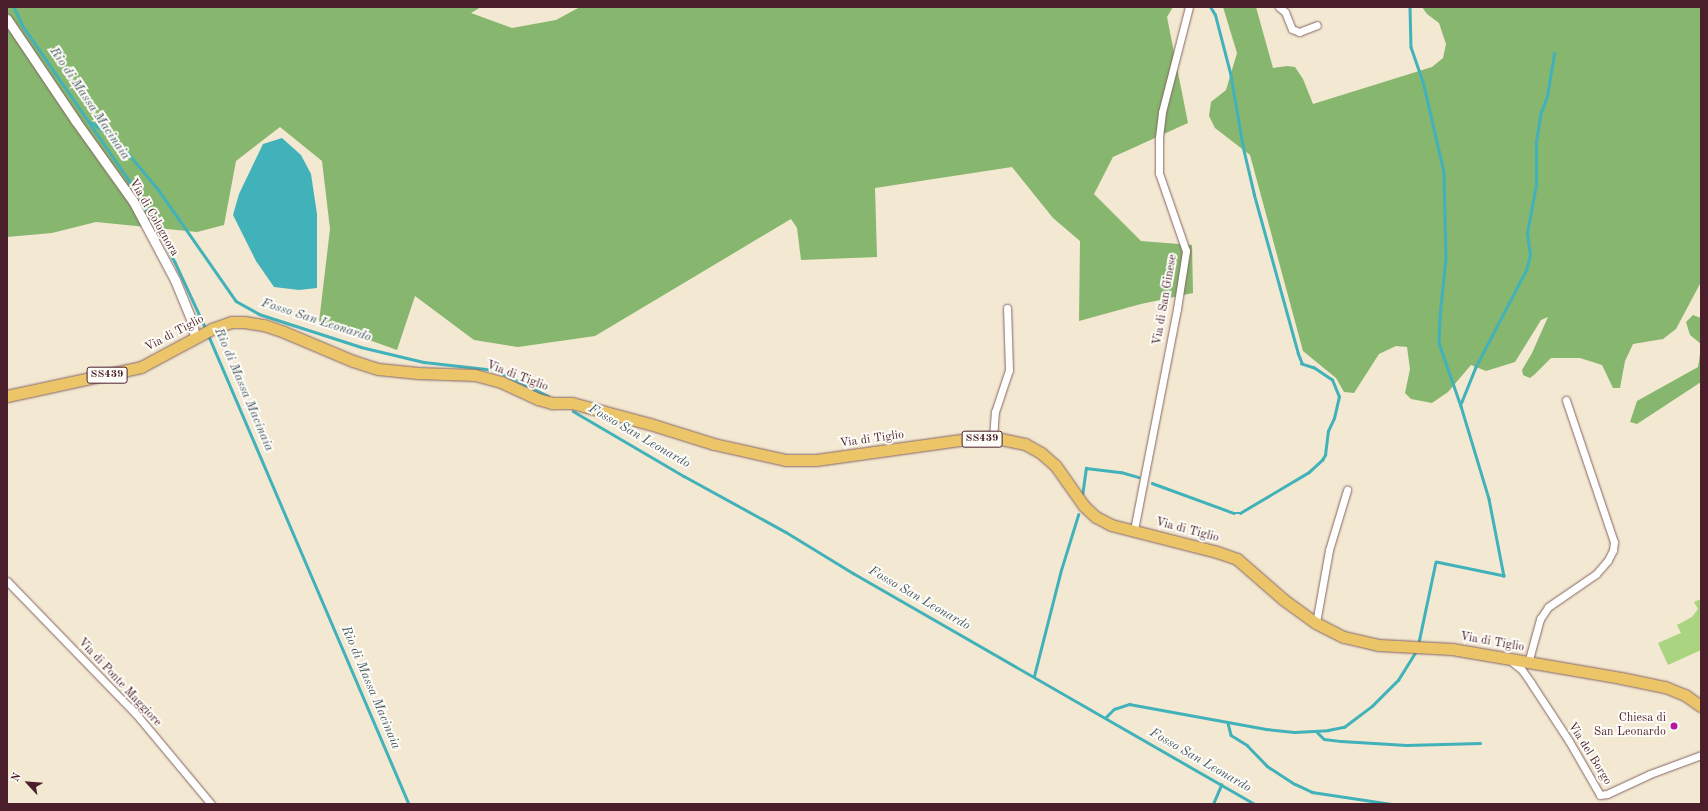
<!DOCTYPE html>
<style>
body{margin:0}
#map{position:relative;width:1708px;height:811px;overflow:hidden;background:#f3e8d1;font-family:"Old Standard TT",serif}
div>[style]{position:absolute}
.green>*{inset:0;background:#aad47f}
.forest>*{inset:0;background:#87b66e}
.water>*{inset:0;background:#42b2ba}
.stream>*{height:2.5px;margin:-1.25px;padding:0 1.25px;transform-origin:1.25px;border-radius:1.25px;background:#42b2ba}
.roads{filter:drop-shadow(0 0 1px #856565) drop-shadow(0 0 1px #856565)}
.minor>*{height:7px;margin:-3.5px;padding:0 3.5px;transform-origin:3.5px;border-radius:3.5px;background:#fff}
.tertiary>*{height:9px;margin:-4.5px;padding:0 4.5px;transform-origin:4.5px;border-radius:4.5px;background:#fff}
.primary>*{height:11px;margin:-5.5px;padding:0 5.5px;transform-origin:5.5px;border-radius:5.5px;background:#ecc569}
.dots>*{width:11px;height:11px;translate:-50% -50%;box-sizing:border-box;border:2px solid #fdfcf7;border-radius:50%}
span{translate:-50% -50%;white-space:nowrap;text-align:center;line-height:1.15;-webkit-text-stroke:4px #fdfcf7;paint-order:stroke}
.shield-label span{padding:1px 3px;background:#fdfcf7;border:1px solid;border-radius:3px;-webkit-text-stroke-width:0}
.shield-label{font-size:11px;color:#4a1f2b;font-weight:700}
.street-label{font-size:12px;color:#4a1f2b}
.poi-label{font-size:12px;color:#4a1f2b}
.right{translate:-100% -50%;text-align:right}
.water-label{font-size:13px;color:#475a64;font-style:italic}
.frame{position:absolute;inset:0;border:8px solid #4a1f2b;pointer-events:none}
.north{position:absolute;left:8px;top:763px;width:40px;height:40px;-webkit-text-stroke:3px #fdfcf7;paint-order:stroke;rotate:296deg;font-size:11px;font-weight:700;line-height:16px;text-align:center;color:#4a1f2b}
.north::after{content:'';display:block;margin:auto;width:14px;height:18px;background:#4a1f2b;clip-path:polygon(50% 0,100% 100%,50% 72%,0 100%)}
</style>
<div id="map">
<div class="green">
<div style="clip-path:polygon(1701px 599px,1701px 650px,1668px 665px,1658px 643px,1681px 633px,1677px 625px,1692px 617px,1698px 609px,1694px 602px)"></div>
</div>
<div class="forest">
<div style="clip-path:polygon(7px 7px,481px 7px,471px 13px,512px 28px,556px 20px,580px 7px,1173px 7px,1167px 17px,1188px 123px,1113px 157px,1094px 194px,1141px 241px,1192px 245px,1193px 293px,1141px 304px,1079px 321px,1080px 241px,1053px 218px,1012px 167px,875px 188px,877px 257px,801px 260px,797px 228px,791px 219px,595px 336px,518px 347px,474px 340px,415px 296px,397px 350px,319px 322px,330px 229px,322px 161px,280px 127px,236px 161px,224px 225px,197px 232px,96px 222px,52px 233px,7px 237px)"></div>
<div style="clip-path:polygon(1223px 7px,1256px 7px,1273px 68px,1287px 66px,1295px 67px,1303px 79px,1313px 104px,1432px 67px,1443px 58px,1446px 44px,1439px 23px,1427px 14px,1422px 7px,1701px 7px,1701px 282px,1676px 329px,1663px 339px,1633px 344px,1625px 361px,1620px 388px,1613px 388px,1602px 365px,1580px 358px,1551px 358px,1534px 375px,1530px 378px,1523px 375px,1522px 370px,1532px 353px,1548px 317px,1541px 320px,1515px 362px,1486px 371px,1471px 365px,1448px 392px,1432px 403px,1411px 399px,1405px 393px,1410px 369px,1407px 347px,1396px 346px,1379px 354px,1354px 393px,1344px 392px,1336px 378px,1303px 351px,1250px 155px,1215px 128px,1209px 116px,1211px 102px,1226px 90px,1237px 53px)"></div>
<div style="clip-path:polygon(1693px 315px,1701px 318px,1701px 344px,1690px 335px,1686px 322px)"></div>
<div style="clip-path:polygon(1701px 347px,1701px 382px,1637px 424px,1630px 422px,1637px 401px,1698px 367px)"></div>
</div>
<div class="water">
<div style="clip-path:polygon(282px 138px,301px 155px,311px 174px,317px 214px,317px 288px,299px 290px,274px 287px,256px 261px,233px 215px,239px 194px,263px 144px)"></div>
</div>
<div class="stream">
<div style="left:14px;top:7px;width:21px;rotate:65deg"></div>
<div style="left:23px;top:26px;width:205px;rotate:55.5deg"></div>
<div style="left:139px;top:195px;width:76px;rotate:61.8deg"></div>
<div style="left:175px;top:262px;width:74px;rotate:65.2deg"></div>
<div style="left:1410px;top:7px;width:40px;rotate:88.6deg"></div>
<div style="left:1411px;top:47px;width:36px;rotate:71deg"></div>
<div style="left:1423px;top:81px;width:93px;rotate:77deg"></div>
<div style="left:1444px;top:172px;width:86px;rotate:88.7deg"></div>
<div style="left:1446px;top:258px;width:59px;rotate:95.8deg"></div>
<div style="left:1440px;top:317px;width:26px;rotate:92deg"></div>
<div style="left:1439px;top:343px;width:67px;rotate:70.8deg"></div>
<div style="left:1461px;top:406px;width:97px;rotate:73.2deg"></div>
<div style="left:1489px;top:499px;width:78px;rotate:79deg"></div>
<div style="left:1504px;top:576px;width:69px;rotate:-168.4deg"></div>
<div style="left:1436px;top:562px;width:83px;rotate:101.9deg"></div>
<div style="left:91px;top:122px;width:32px;rotate:35deg"></div>
<div style="left:117px;top:140px;width:64px;rotate:50.1deg"></div>
<div style="left:158px;top:189px;width:136px;rotate:55.1deg"></div>
<div style="left:236px;top:301px;width:26px;rotate:29deg"></div>
<div style="left:259px;top:314px;width:107px;rotate:17.9deg"></div>
<div style="left:361px;top:347px;width:65px;rotate:13.4deg"></div>
<div style="left:424px;top:362px;width:71px;rotate:6.4deg"></div>
<div style="left:495px;top:370px;width:59px;rotate:26.1deg"></div>
<div style="left:208px;top:334px;width:511px;rotate:66.85deg"></div>
<div style="left:1461px;top:403px;width:38px;rotate:-68deg"></div>
<div style="left:1475px;top:368px;width:110px;rotate:-62.5deg"></div>
<div style="left:1526px;top:270px;width:16px;rotate:-75deg"></div>
<div style="left:1530px;top:255px;width:22px;rotate:-98deg"></div>
<div style="left:1527px;top:233px;width:49px;rotate:-79.4deg"></div>
<div style="left:1536px;top:185px;width:43px;rotate:-90deg"></div>
<div style="left:1536px;top:142px;width:30px;rotate:-81deg"></div>
<div style="left:1541px;top:112px;width:17px;rotate:-69deg"></div>
<div style="left:1547px;top:96px;width:43px;rotate:-80.5deg"></div>
<div style="left:573px;top:411px;width:129px;rotate:30.4deg"></div>
<div style="left:684px;top:476px;width:116px;rotate:28.8deg"></div>
<div style="left:786px;top:532px;width:79px;rotate:31.5deg"></div>
<div style="left:853px;top:573px;width:464px;rotate:29.9deg"></div>
<div style="left:1152px;top:483px;width:87px;rotate:20.1deg"></div>
<div style="left:1234px;top:513px;width:6px"></div>
<div style="left:1240px;top:513px;width:80px;rotate:-30.7deg"></div>
<div style="left:1309px;top:472px;width:18px;rotate:-43deg"></div>
<div style="left:1322px;top:460px;width:6px;rotate:-59deg"></div>
<div style="left:1325px;top:455px;width:24px;rotate:-83deg"></div>
<div style="left:1328px;top:431px;width:14px;rotate:-65deg"></div>
<div style="left:1334px;top:418px;width:22px;rotate:-77deg"></div>
<div style="left:1339px;top:397px;width:18px;rotate:-112deg"></div>
<div style="left:1332px;top:380px;width:22px;rotate:-146deg"></div>
<div style="left:1314px;top:368px;width:13px;rotate:-162deg"></div>
<div style="left:1302px;top:364px;width:11px;rotate:-112deg"></div>
<div style="left:1298px;top:354px;width:165px;rotate:-105.5deg"></div>
<div style="left:1254px;top:195px;width:48px;rotate:-103.2deg"></div>
<div style="left:1243px;top:148px;width:76px;rotate:-99.8deg"></div>
<div style="left:1230px;top:73px;width:60px;rotate:-104.5deg"></div>
<div style="left:1215px;top:15px;width:9px;rotate:-122deg"></div>
<div style="left:1082px;top:496px;width:28px;rotate:-82deg"></div>
<div style="left:1086px;top:468px;width:35px;rotate:7deg"></div>
<div style="left:1121px;top:472px;width:18px;rotate:16deg"></div>
<div style="left:1034px;top:676px;width:109px;rotate:-75.7deg"></div>
<div style="left:1061px;top:570px;width:58px;rotate:-72.8deg"></div>
<div style="left:1106px;top:717px;width:11px;rotate:-45deg"></div>
<div style="left:1114px;top:709px;width:16px;rotate:-18deg"></div>
<div style="left:1129px;top:704px;width:139px;rotate:10.3deg"></div>
<div style="left:1266px;top:729px;width:28px;rotate:6deg"></div>
<div style="left:1294px;top:732px;width:34px;rotate:-3deg"></div>
<div style="left:1328px;top:730px;width:16px;rotate:-11deg"></div>
<div style="left:1344px;top:727px;width:35px;rotate:-37deg"></div>
<div style="left:1372px;top:706px;width:37px;rotate:-45deg"></div>
<div style="left:1398px;top:680px;width:36px;rotate:-58deg"></div>
<div style="left:1228px;top:723px;width:12px;rotate:76deg"></div>
<div style="left:1231px;top:735px;width:19px;rotate:32deg"></div>
<div style="left:1247px;top:745px;width:29px;rotate:46deg"></div>
<div style="left:1267px;top:766px;width:33px;rotate:33deg"></div>
<div style="left:1295px;top:784px;width:19px;rotate:25deg"></div>
<div style="left:1312px;top:792px;width:80px;rotate:8.6deg"></div>
<div style="left:1316px;top:731px;width:11px;rotate:45deg"></div>
<div style="left:1324px;top:739px;width:17px;rotate:7deg"></div>
<div style="left:1341px;top:741px;width:65px;rotate:3.5deg"></div>
<div style="left:1406px;top:745px;width:74px;rotate:-1.5deg"></div>
<div style="left:1213px;top:804px;width:21px;rotate:-67deg"></div>
</div>
<div class="roads">
<div class="minor">
<div style="left:1279px;top:7px;width:8px;rotate:40deg"></div>
<div style="left:1285px;top:12px;width:18px;rotate:68deg"></div>
<div style="left:1292px;top:29px;width:8px;rotate:23deg"></div>
<div style="left:1299px;top:32px;width:19px;rotate:-21deg"></div>
<div style="left:993px;top:439px;width:27px;rotate:-86deg"></div>
<div style="left:995px;top:412px;width:44px;rotate:-71.6deg"></div>
<div style="left:1009px;top:370px;width:62px;rotate:-91.8deg"></div>
<div style="left:1134px;top:530px;width:225px;rotate:-79deg"></div>
<div style="left:1177px;top:309px;width:59px;rotate:-81.2deg"></div>
<div style="left:1186px;top:251px;width:83px;rotate:-109.1deg"></div>
<div style="left:1159px;top:173px;width:36px;rotate:-90deg"></div>
<div style="left:1159px;top:137px;width:25px;rotate:-83deg"></div>
<div style="left:1162px;top:112px;width:108px;rotate:-75.6deg"></div>
<div style="left:7px;top:581px;width:185px;rotate:45.9deg"></div>
<div style="left:136px;top:714px;width:117px;rotate:50.2deg"></div>
<div style="left:1316px;top:623px;width:74px;rotate:-79.9deg"></div>
<div style="left:1329px;top:550px;width:63px;rotate:-73.3deg"></div>
<div style="left:1511px;top:661px;width:14px;rotate:39deg"></div>
<div style="left:1522px;top:670px;width:16px;rotate:55deg"></div>
<div style="left:1531px;top:683px;width:69px;rotate:56.8deg"></div>
<div style="left:1569px;top:741px;width:62px;rotate:60.1deg"></div>
<div style="left:1600px;top:795px;width:7px;rotate:-8deg"></div>
<div style="left:1607px;top:794px;width:47px;rotate:-24.9deg"></div>
<div style="left:1650px;top:774px;width:54px;rotate:-20.4deg"></div>
<div style="left:1528px;top:663px;width:46px;rotate:-74.7deg"></div>
<div style="left:1540px;top:619px;width:14px;rotate:-56deg"></div>
<div style="left:1548px;top:607px;width:58px;rotate:-34.5deg"></div>
<div style="left:1596px;top:574px;width:18px;rotate:-49deg"></div>
<div style="left:1608px;top:560px;width:11px;rotate:-63deg"></div>
<div style="left:1613px;top:550px;width:8px;rotate:-83deg"></div>
<div style="left:1614px;top:542px;width:150px;rotate:-108.7deg"></div>
</div>
<div class="tertiary">
<div style="left:7px;top:19px;width:122px;rotate:56deg"></div>
<div style="left:75px;top:120px;width:100px;rotate:54.4deg"></div>
<div style="left:133px;top:201px;width:89px;rotate:62deg"></div>
<div style="left:175px;top:280px;width:42px;rotate:67.7deg"></div>
<div style="left:191px;top:319px;width:18px;rotate:77deg"></div>
</div>
<div class="primary">
<div style="left:7px;top:396px;width:137px;rotate:-12.2deg"></div>
<div style="left:141px;top:367px;width:81px;rotate:-28.2deg"></div>
<div style="left:212px;top:329px;width:20px;rotate:-20deg"></div>
<div style="left:231px;top:322px;width:13px"></div>
<div style="left:244px;top:322px;width:20px;rotate:9deg"></div>
<div style="left:264px;top:325px;width:21px;rotate:19deg"></div>
<div style="left:284px;top:332px;width:75px;rotate:22.8deg"></div>
<div style="left:353px;top:361px;width:26px;rotate:18deg"></div>
<div style="left:378px;top:369px;width:40px;rotate:5.7deg"></div>
<div style="left:418px;top:373px;width:57px;rotate:2deg"></div>
<div style="left:475px;top:375px;width:27px;rotate:15deg"></div>
<div style="left:501px;top:382px;width:41px;rotate:24.7deg"></div>
<div style="left:538px;top:399px;width:15px;rotate:16deg"></div>
<div style="left:552px;top:403px;width:20px"></div>
<div style="left:572px;top:403px;width:81px;rotate:15.1deg"></div>
<div style="left:650px;top:424px;width:67px;rotate:17.4deg"></div>
<div style="left:714px;top:444px;width:74px;rotate:12.5deg"></div>
<div style="left:786px;top:460px;width:30px"></div>
<div style="left:816px;top:460px;width:152px;rotate:-7.9deg"></div>
<div style="left:967px;top:439px;width:34px"></div>
<div style="left:1001px;top:439px;width:25px;rotate:12deg"></div>
<div style="left:1025px;top:444px;width:18px;rotate:29deg"></div>
<div style="left:1041px;top:453px;width:18px;rotate:41deg"></div>
<div style="left:1055px;top:465px;width:50px;rotate:54.7deg"></div>
<div style="left:1084px;top:506px;width:16px;rotate:43deg"></div>
<div style="left:1096px;top:517px;width:17px;rotate:28deg"></div>
<div style="left:1111px;top:525px;width:109px;rotate:14.3deg"></div>
<div style="left:1217px;top:552px;width:21px;rotate:19deg"></div>
<div style="left:1237px;top:559px;width:62px;rotate:41.1deg"></div>
<div style="left:1284px;top:600px;width:39px;rotate:36deg"></div>
<div style="left:1316px;top:623px;width:31px;rotate:27deg"></div>
<div style="left:1344px;top:637px;width:36px;rotate:13deg"></div>
<div style="left:1379px;top:645px;width:73px;rotate:3.1deg"></div>
<div style="left:1452px;top:649px;width:171px;rotate:9.7deg"></div>
<div style="left:1621px;top:678px;width:45px;rotate:11.6deg"></div>
<div style="left:1665px;top:687px;width:22px;rotate:22deg"></div>
<div style="left:1685px;top:695px;width:19px;rotate:35deg"></div>
</div>
</div>
<div class="dots">
<div style="left:1674px;top:726px;background:#b5179e"></div>
</div>
<div class="shield-label">
<span style="left:107px;top:375px">SS439</span>
<span style="left:982px;top:439px">SS439</span>
</div>
<div class="street-label">
<span style="left:153px;top:218px;rotate:60deg">Via di Colognora</span>
<span style="left:1166px;top:300px;rotate:-80deg">Via di San Ginese</span>
<span style="left:175px;top:334px;rotate:-28deg">Via di Tiglio</span>
<span style="left:517px;top:377px;rotate:21deg">Via di Tiglio</span>
<span style="left:872px;top:440px;rotate:-8deg">Via di Tiglio</span>
<span style="left:1187px;top:531px;rotate:15deg">Via di Tiglio</span>
<span style="left:1492px;top:643px;rotate:10deg">Via di Tiglio</span>
<span style="left:119px;top:683px;rotate:47deg">Via di Ponte Maggiore</span>
<span style="left:1589px;top:754px;rotate:58deg">Via del Borgo</span>
</div>
<div class="poi-label">
<span class="right" style="left:1666px;top:726px">Chiesa di<br>San Leonardo</span>
</div>
<div class="water-label">
<span style="left:89px;top:104px;rotate:56deg">Rio di Massa Macinaia</span>
<span style="left:316px;top:321px;rotate:18deg">Fosso San Leonardo</span>
<span style="left:243px;top:390px;rotate:67deg">Rio di Massa Macinaia</span>
<span style="left:639px;top:437px;rotate:30deg">Fosso San Leonardo</span>
<span style="left:919px;top:599px;rotate:30deg">Fosso San Leonardo</span>
<span style="left:370px;top:688px;rotate:67deg">Rio di Massa Macinaia</span>
<span style="left:1200px;top:761px;rotate:30deg">Fosso San Leonardo</span>
</div>
<div class="frame"></div>
<div class="north">N</div>
</div>
